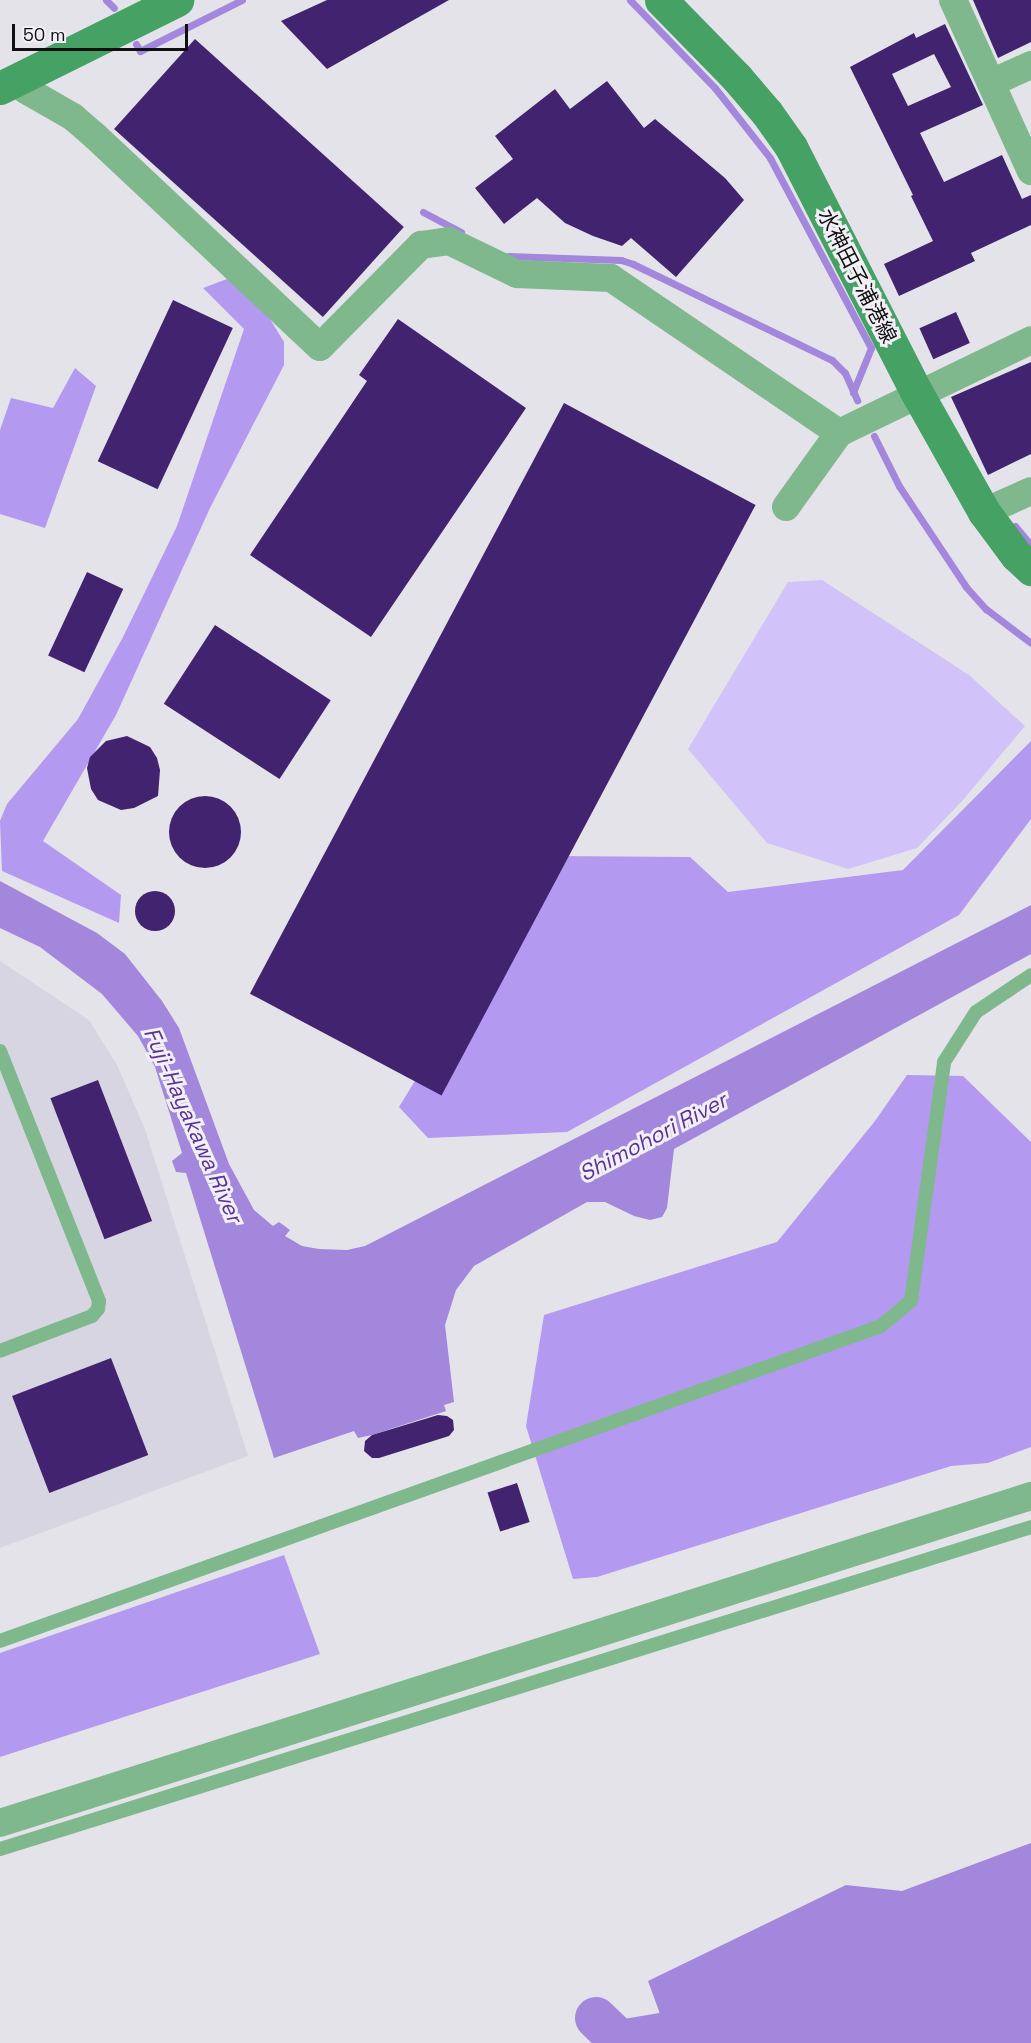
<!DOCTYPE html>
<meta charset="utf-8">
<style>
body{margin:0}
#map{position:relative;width:1031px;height:2043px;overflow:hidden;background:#e4e3e9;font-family:"Space Grotesk","Noto Sans JP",sans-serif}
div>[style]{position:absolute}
.built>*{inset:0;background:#d8d5e2}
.green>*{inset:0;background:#d1c2f9}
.forest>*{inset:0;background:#b499f0}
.water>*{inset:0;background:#a287dd}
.stream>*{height:7px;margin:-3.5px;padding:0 3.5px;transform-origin:3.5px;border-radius:3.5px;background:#a287dd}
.river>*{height:42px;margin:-21px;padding:0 21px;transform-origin:21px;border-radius:21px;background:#a287dd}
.building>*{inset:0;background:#41236f;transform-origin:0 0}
.round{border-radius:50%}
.service>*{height:14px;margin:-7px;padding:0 7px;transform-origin:7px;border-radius:7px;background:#80b88e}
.minor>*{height:28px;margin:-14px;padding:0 14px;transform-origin:14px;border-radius:14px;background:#80b88e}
.secondary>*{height:33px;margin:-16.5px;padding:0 16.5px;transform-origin:16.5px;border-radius:16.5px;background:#46a164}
span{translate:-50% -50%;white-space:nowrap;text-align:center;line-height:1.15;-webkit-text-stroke:6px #f2f0f6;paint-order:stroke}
.street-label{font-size:21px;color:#101012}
.water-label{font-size:22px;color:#5b3397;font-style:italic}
.scale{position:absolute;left:12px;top:24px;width:176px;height:27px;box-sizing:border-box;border:3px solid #101012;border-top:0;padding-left:8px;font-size:18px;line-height:21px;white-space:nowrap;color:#101012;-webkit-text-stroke:4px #f2f0f6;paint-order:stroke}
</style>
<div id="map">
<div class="built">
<div style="clip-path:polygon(0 961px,89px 1020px,117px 1065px,145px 1129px,248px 1456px,0 1548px)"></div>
</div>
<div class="green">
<div style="clip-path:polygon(822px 580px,969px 675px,1025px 726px,962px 801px,917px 848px,848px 869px,767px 843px,688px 749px,788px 582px)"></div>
</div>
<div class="forest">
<div style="clip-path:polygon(227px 279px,265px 311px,284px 342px,284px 365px,210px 508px,116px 715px,43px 841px,121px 895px,119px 923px,2px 871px,0 821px,7px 804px,78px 719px,123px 637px,177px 526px,244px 329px,203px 288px)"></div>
<div style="clip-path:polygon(75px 368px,96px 386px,45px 528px,0 514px,0 430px,11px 398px,53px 408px)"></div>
<div style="clip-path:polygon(1031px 741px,1031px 819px,959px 915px,567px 1132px,428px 1138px,399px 1107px,552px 856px,690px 857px,728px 892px,903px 870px)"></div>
<div style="clip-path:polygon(907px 1075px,963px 1076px,1031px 1142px,1031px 1447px,988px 1463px,951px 1466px,597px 1577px,573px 1579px,526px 1426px,544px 1315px,777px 1242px,875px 1121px)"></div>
<div style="clip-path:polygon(284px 1555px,320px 1654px,0 1757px,0 1653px)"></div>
</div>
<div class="water">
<div style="clip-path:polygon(0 881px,97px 933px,125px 954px,162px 1001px,179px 1028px,229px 1164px,254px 1210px,273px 1226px,279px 1222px,290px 1230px,285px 1236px,302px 1246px,319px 1249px,347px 1250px,365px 1246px,1031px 905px,1031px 954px,674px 1149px,667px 1208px,662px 1217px,650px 1220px,634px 1216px,605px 1202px,587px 1202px,474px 1266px,456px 1290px,445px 1325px,454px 1402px,444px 1405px,446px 1411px,372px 1435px,358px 1438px,354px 1431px,274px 1458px,186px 1173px,176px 1172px,172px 1161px,182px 1153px,155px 1067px,138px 1036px,102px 994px,40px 947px,0 928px)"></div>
<div style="clip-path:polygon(1031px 1843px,1031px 2043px,681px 2043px,667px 2033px,648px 1981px,846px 1885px,902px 1891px)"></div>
</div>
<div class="stream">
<div style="left:106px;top:0;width:11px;rotate:45deg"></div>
<div style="left:630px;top:0;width:122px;rotate:46deg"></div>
<div style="left:715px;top:88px;width:89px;rotate:51.8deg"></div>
<div style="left:770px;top:158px;width:215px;rotate:62deg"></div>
<div style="left:871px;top:348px;width:48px;rotate:112.2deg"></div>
<div style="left:136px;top:44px;width:8px;rotate:60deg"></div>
<div style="left:140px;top:51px;width:114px;rotate:-26.6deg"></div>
<div style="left:423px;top:212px;width:43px;rotate:27.8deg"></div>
<div style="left:508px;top:256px;width:113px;rotate:2deg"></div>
<div style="left:621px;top:260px;width:13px;rotate:18deg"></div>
<div style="left:633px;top:264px;width:221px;rotate:25.8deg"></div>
<div style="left:832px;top:360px;width:18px;rotate:45deg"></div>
<div style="left:845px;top:373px;width:30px;rotate:66deg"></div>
<div style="left:874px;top:436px;width:56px;rotate:63.4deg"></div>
<div style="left:899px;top:486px;width:121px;rotate:56.4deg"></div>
<div style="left:966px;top:587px;width:30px;rotate:48deg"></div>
<div style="left:986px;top:609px;width:56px;rotate:37.1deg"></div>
<div style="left:1015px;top:526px;width:25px;rotate:50deg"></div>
</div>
<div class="river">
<div style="left:596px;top:2018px;width:33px;rotate:44deg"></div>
<div style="left:620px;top:2041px;width:48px;rotate:-9.7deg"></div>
</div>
<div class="building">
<div style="clip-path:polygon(327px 0,449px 0,327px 69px,281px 21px)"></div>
<div style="clip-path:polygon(973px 0,1031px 0,1031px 42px,998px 58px)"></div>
<div style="clip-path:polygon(evenodd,945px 24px,983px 105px,920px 133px,944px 182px,1002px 155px,1022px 199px,1031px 195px,1031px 225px,971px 253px,975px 261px,899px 296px,884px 264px,933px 241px,911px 196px,913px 195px,850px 67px,914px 33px,916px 38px,945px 24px,934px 54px,951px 87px,908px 106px,892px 74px,934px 54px)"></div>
<div style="left:195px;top:39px;width:281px;height:121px;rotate:42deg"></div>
<div style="clip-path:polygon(607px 81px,644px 128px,655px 119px,725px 178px,744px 200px,676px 277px,631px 238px,622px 246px,593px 236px,565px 223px,537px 198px,504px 224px,475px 188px,513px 159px,495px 136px,555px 89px,570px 109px)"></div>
<div style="left:173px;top:300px;width:66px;height:178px;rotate:25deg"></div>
<div style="left:956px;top:312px;width:34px;height:40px;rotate:66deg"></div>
<div style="clip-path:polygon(398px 319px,526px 408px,371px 637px,250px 555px,367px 381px,359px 375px)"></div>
<div style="clip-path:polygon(1031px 362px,1031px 454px,988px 475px,951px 397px)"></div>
<div style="left:564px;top:403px;width:217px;height:669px;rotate:28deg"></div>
<div style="left:87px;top:572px;width:40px;height:92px;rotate:25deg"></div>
<div style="left:215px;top:625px;width:138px;height:94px;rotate:33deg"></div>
<div style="clip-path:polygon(127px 736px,150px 747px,157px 758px,160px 770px,158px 796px,134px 808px,121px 810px,98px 800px,91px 789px,87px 768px,90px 757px,106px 741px)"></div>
<div class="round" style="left:169px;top:796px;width:72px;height:72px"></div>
<div class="round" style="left:135px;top:891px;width:40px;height:40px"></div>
<div style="left:98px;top:1080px;width:151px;height:51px;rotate:69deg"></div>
<div style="left:111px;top:1358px;width:104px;height:106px;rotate:69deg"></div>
<div style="clip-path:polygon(438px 1415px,447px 1416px,453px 1420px,454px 1430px,449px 1436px,379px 1458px,372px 1458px,364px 1451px,365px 1441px,372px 1435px)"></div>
<div style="left:517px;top:1483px;width:41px;height:31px;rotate:72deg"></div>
</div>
<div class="service">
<div style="left:0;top:1051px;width:269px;rotate:68.4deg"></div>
<div style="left:99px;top:1301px;width:8px;rotate:97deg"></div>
<div style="left:98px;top:1309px;width:9px;rotate:131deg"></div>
<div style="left:92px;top:1316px;width:98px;rotate:159.2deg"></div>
<div style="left:0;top:1641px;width:936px;rotate:-19.67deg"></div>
<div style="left:881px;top:1326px;width:39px;rotate:-40deg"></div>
<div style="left:911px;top:1301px;width:241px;rotate:-82.1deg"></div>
<div style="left:944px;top:1062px;width:59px;rotate:-57.4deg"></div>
<div style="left:976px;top:1012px;width:66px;rotate:-33.9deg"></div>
<div style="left:0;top:1849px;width:1080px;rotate:-17.34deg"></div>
</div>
<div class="minor">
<div style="left:953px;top:0;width:188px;rotate:65.5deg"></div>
<div style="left:17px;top:80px;width:13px;rotate:48deg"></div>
<div style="left:26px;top:90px;width:54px;rotate:29.9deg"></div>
<div style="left:73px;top:117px;width:29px;rotate:41deg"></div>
<div style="left:95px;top:136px;width:308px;rotate:43.2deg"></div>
<div style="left:320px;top:347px;width:144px;rotate:-45.3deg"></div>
<div style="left:421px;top:245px;width:28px;rotate:-8deg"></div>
<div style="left:449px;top:241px;width:76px;rotate:25.9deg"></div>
<div style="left:517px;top:274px;width:94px;rotate:2.4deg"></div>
<div style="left:611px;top:278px;width:276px;rotate:34.2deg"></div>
<div style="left:839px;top:433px;width:213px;rotate:-25.8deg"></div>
<div style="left:991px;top:83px;width:44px;rotate:-24.2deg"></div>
<div style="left:786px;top:507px;width:91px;rotate:-54.4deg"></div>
<div style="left:984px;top:512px;width:51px;rotate:-24.1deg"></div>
<div style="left:0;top:1823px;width:1082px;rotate:-17.6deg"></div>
</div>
<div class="secondary">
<div style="left:661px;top:0;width:109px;rotate:45.7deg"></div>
<div style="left:737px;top:78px;width:46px;rotate:49.4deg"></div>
<div style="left:767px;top:113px;width:42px;rotate:54.8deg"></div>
<div style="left:791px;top:147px;width:276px;rotate:62.9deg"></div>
<div style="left:917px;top:393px;width:137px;rotate:60.6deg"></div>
<div style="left:984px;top:512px;width:54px;rotate:53.3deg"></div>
<div style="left:1016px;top:555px;width:21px;rotate:43deg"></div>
<div style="left:0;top:88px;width:198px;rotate:-26.4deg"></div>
</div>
<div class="street-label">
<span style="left:857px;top:276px;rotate:63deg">水神田子浦港線</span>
</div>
<div class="water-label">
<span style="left:193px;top:1125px;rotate:66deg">Fuji-Hayakawa River</span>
<span style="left:653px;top:1137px;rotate:-28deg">Shimohori River</span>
</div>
<div class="scale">50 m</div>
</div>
